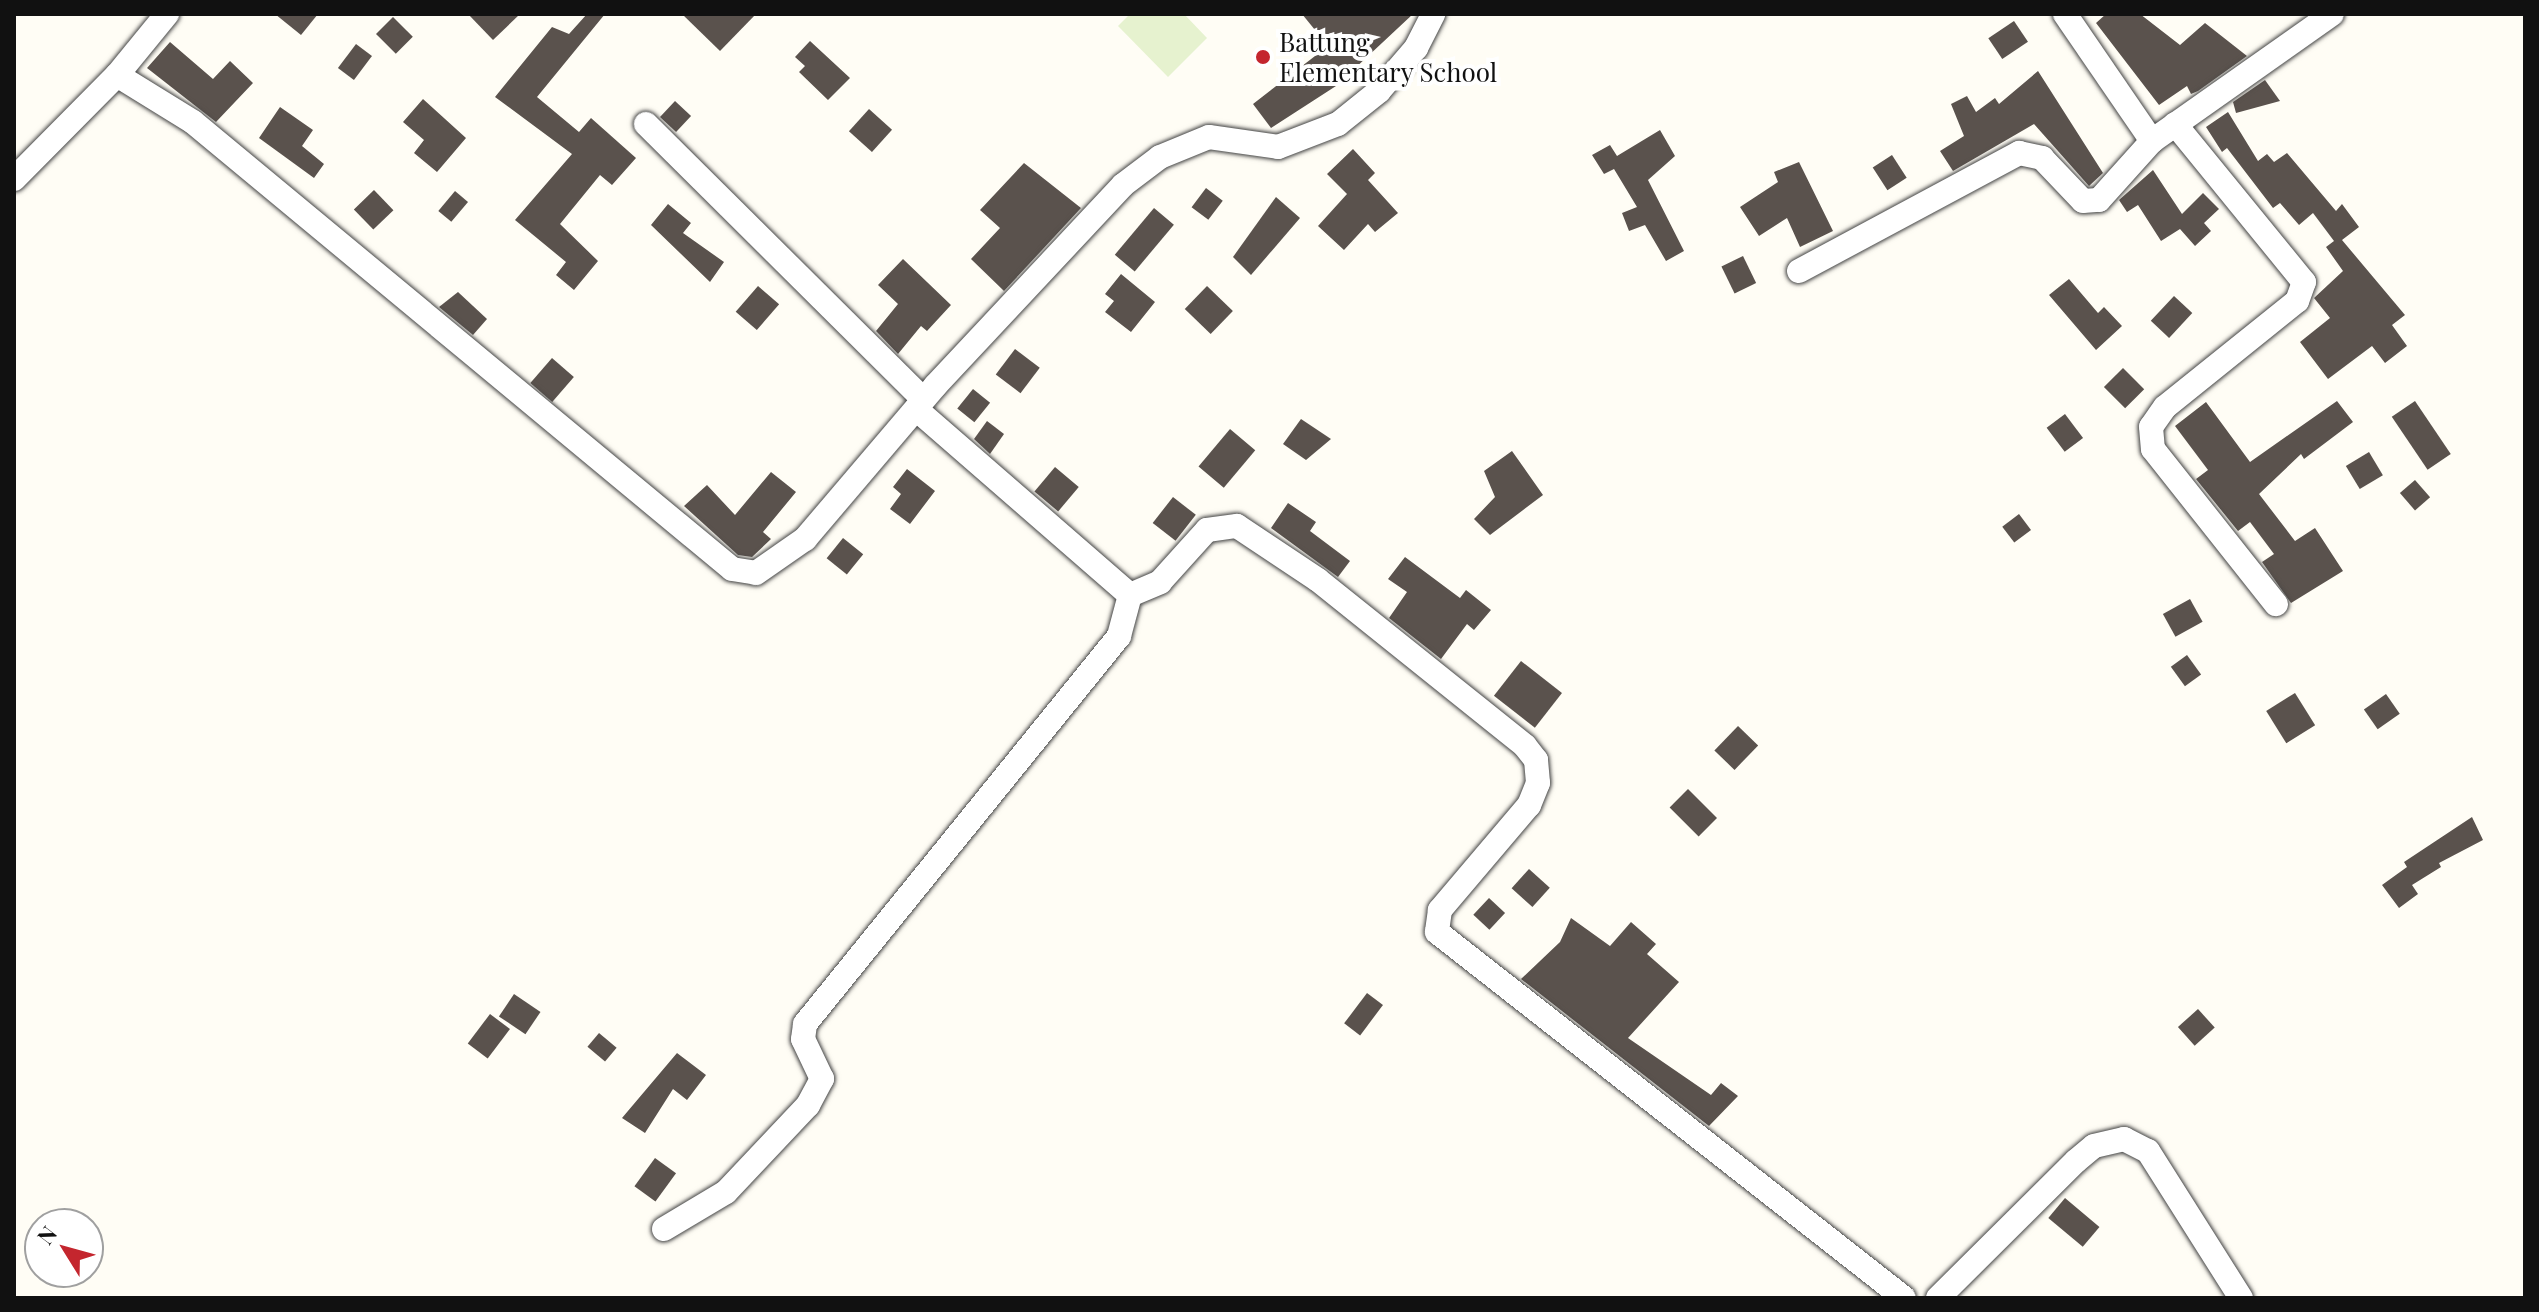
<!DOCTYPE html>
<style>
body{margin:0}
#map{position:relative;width:2539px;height:1312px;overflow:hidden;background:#fffdf5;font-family:"Playfair Display",serif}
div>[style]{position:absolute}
.pitch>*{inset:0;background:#e6f2cf}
.building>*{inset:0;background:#5a524d;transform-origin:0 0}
.roads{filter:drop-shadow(0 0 2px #444) drop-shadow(0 0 2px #444)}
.street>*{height:24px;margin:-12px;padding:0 12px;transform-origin:12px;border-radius:12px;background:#fff}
.dots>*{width:22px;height:22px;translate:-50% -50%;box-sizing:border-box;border:4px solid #fff;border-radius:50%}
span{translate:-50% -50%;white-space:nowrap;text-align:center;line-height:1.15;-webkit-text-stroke:8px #fff;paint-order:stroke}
.poi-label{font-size:26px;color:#111}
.left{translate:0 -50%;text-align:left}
.frame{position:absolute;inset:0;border:16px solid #111;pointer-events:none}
.north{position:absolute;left:24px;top:1208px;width:80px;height:80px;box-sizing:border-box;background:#fff;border:2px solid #a0a0a0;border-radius:50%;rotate:307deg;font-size:22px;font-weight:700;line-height:32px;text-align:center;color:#111}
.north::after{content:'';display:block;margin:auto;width:28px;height:36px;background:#c4262e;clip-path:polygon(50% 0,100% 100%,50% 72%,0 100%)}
</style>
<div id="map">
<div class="pitch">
<div style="clip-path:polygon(1130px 14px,1184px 14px,1207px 38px,1168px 77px,1118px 26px)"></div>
</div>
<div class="building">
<div style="clip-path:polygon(275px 14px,318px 14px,301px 35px)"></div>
<div style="clip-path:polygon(468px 14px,520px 14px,493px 40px)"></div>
<div style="clip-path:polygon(587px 14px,605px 14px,537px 97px,579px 132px,591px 118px,636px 158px,612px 185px,600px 175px,560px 224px,598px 261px,574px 290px,556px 275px,566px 262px,515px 220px,572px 154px,495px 97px,552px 27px,569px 34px)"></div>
<div style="clip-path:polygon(682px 14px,756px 14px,720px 51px)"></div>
<div style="clip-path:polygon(1302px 14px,1413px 14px,1336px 86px,1271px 128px,1253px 104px,1328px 46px)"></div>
<div style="clip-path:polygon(2106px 14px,2140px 14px,2180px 45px,2205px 23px,2247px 56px,2198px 91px,2191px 94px,2187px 86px,2159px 105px,2096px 23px)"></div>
<div style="left:393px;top:17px;width:28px;height:24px;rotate:45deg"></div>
<div style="left:2014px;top:21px;width:25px;height:31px;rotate:56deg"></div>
<div style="clip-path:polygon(810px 41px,850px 78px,828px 100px,799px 72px,805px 66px,795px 57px)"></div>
<div style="clip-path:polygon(170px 42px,213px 79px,230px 61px,253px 83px,216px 122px,147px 68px)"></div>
<div style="left:356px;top:44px;width:20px;height:30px;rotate:37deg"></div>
<div style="clip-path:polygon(2038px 71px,2103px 173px,2089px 186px,2034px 124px,1953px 171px,1940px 151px,1964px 136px,1951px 104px,1967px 96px,1976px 112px,1995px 98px,1999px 104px)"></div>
<div style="clip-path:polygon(2265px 80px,2280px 101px,2236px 113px,2233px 102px)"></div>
<div style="clip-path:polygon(423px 99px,466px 138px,437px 172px,414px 153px,424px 140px,403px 122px)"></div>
<div style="left:675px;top:101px;width:22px;height:22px;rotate:43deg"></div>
<div style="clip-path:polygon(280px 107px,313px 130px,302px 146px,324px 164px,314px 178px,259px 138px)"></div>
<div style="left:869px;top:109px;width:31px;height:30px;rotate:42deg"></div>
<div style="clip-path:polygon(2228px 112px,2258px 161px,2267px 154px,2274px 162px,2287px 153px,2336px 211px,2342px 204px,2359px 227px,2342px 240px,2405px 315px,2392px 325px,2407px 346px,2385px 363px,2372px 346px,2328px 379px,2300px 342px,2330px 318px,2314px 298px,2343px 271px,2326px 247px,2334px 241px,2313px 213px,2299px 225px,2280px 203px,2273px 208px,2227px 148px,2222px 152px,2206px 127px)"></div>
<div style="clip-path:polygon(1660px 130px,1675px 156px,1648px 180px,1684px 251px,1666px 261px,1645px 225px,1629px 231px,1622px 213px,1637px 207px,1614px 169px,1604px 174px,1592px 155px,1610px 145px,1617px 156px)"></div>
<div style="clip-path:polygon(1353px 149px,1375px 173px,1368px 180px,1398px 213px,1375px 232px,1368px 224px,1344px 250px,1318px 226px,1347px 194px,1327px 174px)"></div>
<div style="left:1892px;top:155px;width:27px;height:23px;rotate:57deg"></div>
<div style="clip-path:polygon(1799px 162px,1833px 231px,1800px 247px,1787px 218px,1759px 236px,1740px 207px,1778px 182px,1774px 172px)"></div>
<div style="clip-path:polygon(1024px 163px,1081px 208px,1004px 291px,971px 259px,1000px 228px,980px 210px)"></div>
<div style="clip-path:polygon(2153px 170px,2182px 214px,2203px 193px,2219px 209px,2204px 223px,2211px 231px,2195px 246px,2180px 229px,2161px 241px,2138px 205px,2127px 212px,2119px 200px)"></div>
<div style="left:1206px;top:188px;width:21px;height:24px;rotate:37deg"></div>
<div style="left:374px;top:190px;width:28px;height:28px;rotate:46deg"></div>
<div style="left:455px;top:191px;width:17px;height:26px;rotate:40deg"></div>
<div style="clip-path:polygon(1276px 197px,1300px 218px,1251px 275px,1233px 257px)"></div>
<div style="clip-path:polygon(668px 204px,691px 223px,683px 233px,724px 262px,710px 282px,651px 225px)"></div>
<div style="left:1154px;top:208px;width:26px;height:61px;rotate:40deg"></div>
<div style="left:1743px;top:256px;width:30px;height:24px;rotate:64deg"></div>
<div style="clip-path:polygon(903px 259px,951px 305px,927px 331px,921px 326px,898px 354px,876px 331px,898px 304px,878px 285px)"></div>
<div style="clip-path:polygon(1121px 274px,1155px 302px,1131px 332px,1105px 312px,1114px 301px,1105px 294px)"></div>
<div style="clip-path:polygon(2069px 279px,2098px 313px,2104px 307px,2122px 326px,2096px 350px,2049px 295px)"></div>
<div style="left:758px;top:286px;width:28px;height:34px;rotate:41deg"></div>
<div style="left:1207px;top:286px;width:36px;height:32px;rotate:44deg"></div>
<div style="clip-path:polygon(458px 292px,487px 319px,473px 335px,439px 307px)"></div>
<div style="left:2174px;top:296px;width:25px;height:34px;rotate:43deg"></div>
<div style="left:1015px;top:349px;width:31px;height:32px;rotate:37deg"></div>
<div style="left:552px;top:358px;width:29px;height:33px;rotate:41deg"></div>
<div style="left:2123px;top:368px;width:30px;height:27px;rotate:45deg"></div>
<div style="left:973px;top:389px;width:22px;height:25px;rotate:39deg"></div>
<div style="clip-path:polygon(2337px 401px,2353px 422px,2304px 459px,2301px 454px,2259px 494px,2295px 541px,2315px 528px,2343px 571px,2291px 603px,2262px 562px,2274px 554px,2250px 522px,2238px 531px,2196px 479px,2208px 470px,2175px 426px,2206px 402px,2250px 462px)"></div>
<div style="left:2415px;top:401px;width:64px;height:28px;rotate:56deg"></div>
<div style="left:2065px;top:414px;width:30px;height:23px;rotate:53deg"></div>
<div style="clip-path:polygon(1301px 419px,1331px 439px,1306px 460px,1283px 444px)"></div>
<div style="clip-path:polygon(987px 421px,1004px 434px,990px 454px,974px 439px)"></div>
<div style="left:1230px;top:429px;width:33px;height:49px;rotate:40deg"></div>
<div style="clip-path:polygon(1512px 451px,1543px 495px,1490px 535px,1474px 519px,1495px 497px,1484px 471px)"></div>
<div style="left:2369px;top:452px;width:27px;height:27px;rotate:59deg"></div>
<div style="left:1055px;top:467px;width:31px;height:32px;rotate:40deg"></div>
<div style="clip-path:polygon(907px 469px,935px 491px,910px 524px,890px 509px,901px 494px,893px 487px)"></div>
<div style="clip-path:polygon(771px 472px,796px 492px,763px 532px,771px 539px,752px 557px,738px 555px,684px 506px,707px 485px,735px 515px)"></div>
<div style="left:2415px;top:480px;width:23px;height:20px;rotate:49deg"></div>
<div style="left:1173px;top:497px;width:29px;height:33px;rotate:38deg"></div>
<div style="clip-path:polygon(1288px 503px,1316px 522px,1310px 531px,1350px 561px,1338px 577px,1271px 528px)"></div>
<div style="left:2019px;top:514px;width:20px;height:21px;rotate:53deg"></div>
<div style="left:843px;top:538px;width:26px;height:26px;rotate:39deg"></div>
<div style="clip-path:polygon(1405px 557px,1460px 598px,1466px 590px,1491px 610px,1474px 630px,1467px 624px,1441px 659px,1389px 618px,1407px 592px,1388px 579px)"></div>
<div style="left:2190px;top:599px;width:26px;height:31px;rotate:61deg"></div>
<div style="left:2187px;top:655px;width:24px;height:20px;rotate:54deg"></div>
<div style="left:1521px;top:661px;width:52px;height:44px;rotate:38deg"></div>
<div style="left:2295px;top:693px;width:38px;height:34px;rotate:58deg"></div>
<div style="left:2386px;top:694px;width:24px;height:27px;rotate:55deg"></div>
<div style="left:1738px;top:726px;width:28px;height:34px;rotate:44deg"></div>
<div style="left:1688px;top:789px;width:41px;height:26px;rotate:45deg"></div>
<div style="clip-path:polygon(2472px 817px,2483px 840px,2439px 863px,2441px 867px,2412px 885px,2418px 894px,2399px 908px,2382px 885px,2407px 867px,2404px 862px)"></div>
<div style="left:1529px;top:869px;width:28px;height:26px;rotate:42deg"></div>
<div style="left:1489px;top:898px;width:22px;height:23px;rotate:43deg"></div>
<div style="clip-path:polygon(1571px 918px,1610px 946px,1631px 922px,1656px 944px,1647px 954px,1679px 982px,1628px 1038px,1711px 1095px,1721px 1083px,1738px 1096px,1709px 1126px,1521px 979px,1560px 942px)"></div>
<div style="left:1367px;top:993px;width:20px;height:38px;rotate:37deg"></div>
<div style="left:514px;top:994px;width:32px;height:27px;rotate:34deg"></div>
<div style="left:2198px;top:1009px;width:25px;height:27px;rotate:48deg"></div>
<div style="left:490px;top:1014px;width:25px;height:37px;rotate:37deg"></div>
<div style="left:599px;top:1033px;width:23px;height:18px;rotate:40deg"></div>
<div style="clip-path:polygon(677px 1053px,706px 1075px,687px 1100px,673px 1089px,645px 1133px,622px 1118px)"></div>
<div style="left:655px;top:1158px;width:26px;height:35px;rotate:36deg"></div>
<div style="left:2065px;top:1198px;width:45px;height:26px;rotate:40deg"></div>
</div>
<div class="roads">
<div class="street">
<div style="left:2065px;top:14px;width:154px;rotate:55.6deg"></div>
<div style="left:117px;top:75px;width:79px;rotate:-50.7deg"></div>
<div style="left:646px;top:124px;width:390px;rotate:44.8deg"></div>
<div style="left:2175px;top:124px;width:204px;rotate:50.8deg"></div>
<div style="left:2304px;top:282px;width:20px;rotate:110deg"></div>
<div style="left:2297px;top:301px;width:169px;rotate:141.2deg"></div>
<div style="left:2165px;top:407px;width:24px;rotate:125deg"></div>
<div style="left:2151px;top:427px;width:22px;rotate:85deg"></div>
<div style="left:2153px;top:449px;width:198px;rotate:51.6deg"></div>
<div style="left:14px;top:179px;width:146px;rotate:-45.3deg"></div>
<div style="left:117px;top:75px;width:89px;rotate:31.7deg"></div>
<div style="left:193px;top:122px;width:700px;rotate:39.67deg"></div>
<div style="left:732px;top:569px;width:24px;rotate:9deg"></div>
<div style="left:756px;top:573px;width:60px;rotate:-34.8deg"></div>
<div style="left:805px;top:539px;width:201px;rotate:-49.6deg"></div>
<div style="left:935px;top:386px;width:275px;rotate:-46.9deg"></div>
<div style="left:1123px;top:185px;width:46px;rotate:-37.1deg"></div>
<div style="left:1160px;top:157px;width:53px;rotate:-22.2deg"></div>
<div style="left:1209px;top:137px;width:70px;rotate:8.2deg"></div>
<div style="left:1278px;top:147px;width:64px;rotate:-21deg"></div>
<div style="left:1338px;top:124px;width:53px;rotate:-38.8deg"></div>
<div style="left:1379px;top:91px;width:57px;rotate:-49.3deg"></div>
<div style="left:1416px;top:48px;width:38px;rotate:-63deg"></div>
<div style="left:1799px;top:271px;width:250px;rotate:-28.2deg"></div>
<div style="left:2019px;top:153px;width:24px;rotate:12deg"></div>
<div style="left:2042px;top:158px;width:59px;rotate:46.4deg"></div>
<div style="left:2083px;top:201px;width:16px;rotate:-4deg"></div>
<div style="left:2099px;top:200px;width:79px;rotate:-48.1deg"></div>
<div style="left:2152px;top:141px;width:220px;rotate:-35.2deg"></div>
<div style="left:916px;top:409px;width:284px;rotate:41deg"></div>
<div style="left:1130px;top:595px;width:33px;rotate:-23deg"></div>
<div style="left:1160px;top:582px;width:70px;rotate:-47.9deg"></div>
<div style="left:1207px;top:530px;width:30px;rotate:-8deg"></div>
<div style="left:1237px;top:526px;width:97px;rotate:33.7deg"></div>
<div style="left:1318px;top:580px;width:265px;rotate:38.7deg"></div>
<div style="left:1525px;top:746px;width:18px;rotate:52deg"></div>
<div style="left:1536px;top:760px;width:23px;rotate:85deg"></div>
<div style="left:1538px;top:783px;width:24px;rotate:112deg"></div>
<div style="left:1529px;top:805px;width:138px;rotate:130.3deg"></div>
<div style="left:1440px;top:910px;width:22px;rotate:98deg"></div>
<div style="left:1437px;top:932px;width:593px;rotate:38.09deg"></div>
<div style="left:664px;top:1229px;width:72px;rotate:-30.8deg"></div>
<div style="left:726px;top:1192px;width:120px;rotate:-46.7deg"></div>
<div style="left:808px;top:1105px;width:30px;rotate:-62deg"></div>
<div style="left:822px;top:1079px;width:44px;rotate:-115.4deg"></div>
<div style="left:803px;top:1039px;width:15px;rotate:-82deg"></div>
<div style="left:805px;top:1024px;width:499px;rotate:-51deg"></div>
<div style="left:1119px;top:636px;width:42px;rotate:-75deg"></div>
<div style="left:1938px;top:1298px;width:194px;rotate:-44.8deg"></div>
<div style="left:2076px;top:1161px;width:23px;rotate:-40deg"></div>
<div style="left:2094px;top:1146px;width:31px;rotate:-13deg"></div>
<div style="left:2124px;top:1139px;width:27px;rotate:27deg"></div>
<div style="left:2148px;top:1151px;width:174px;rotate:57.7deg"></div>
</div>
</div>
<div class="dots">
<div style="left:1263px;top:57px;background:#c4262e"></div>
</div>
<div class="poi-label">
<span class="left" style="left:1279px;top:57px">Battung<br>Elementary School</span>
</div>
<div class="frame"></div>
<div class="north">N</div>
</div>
